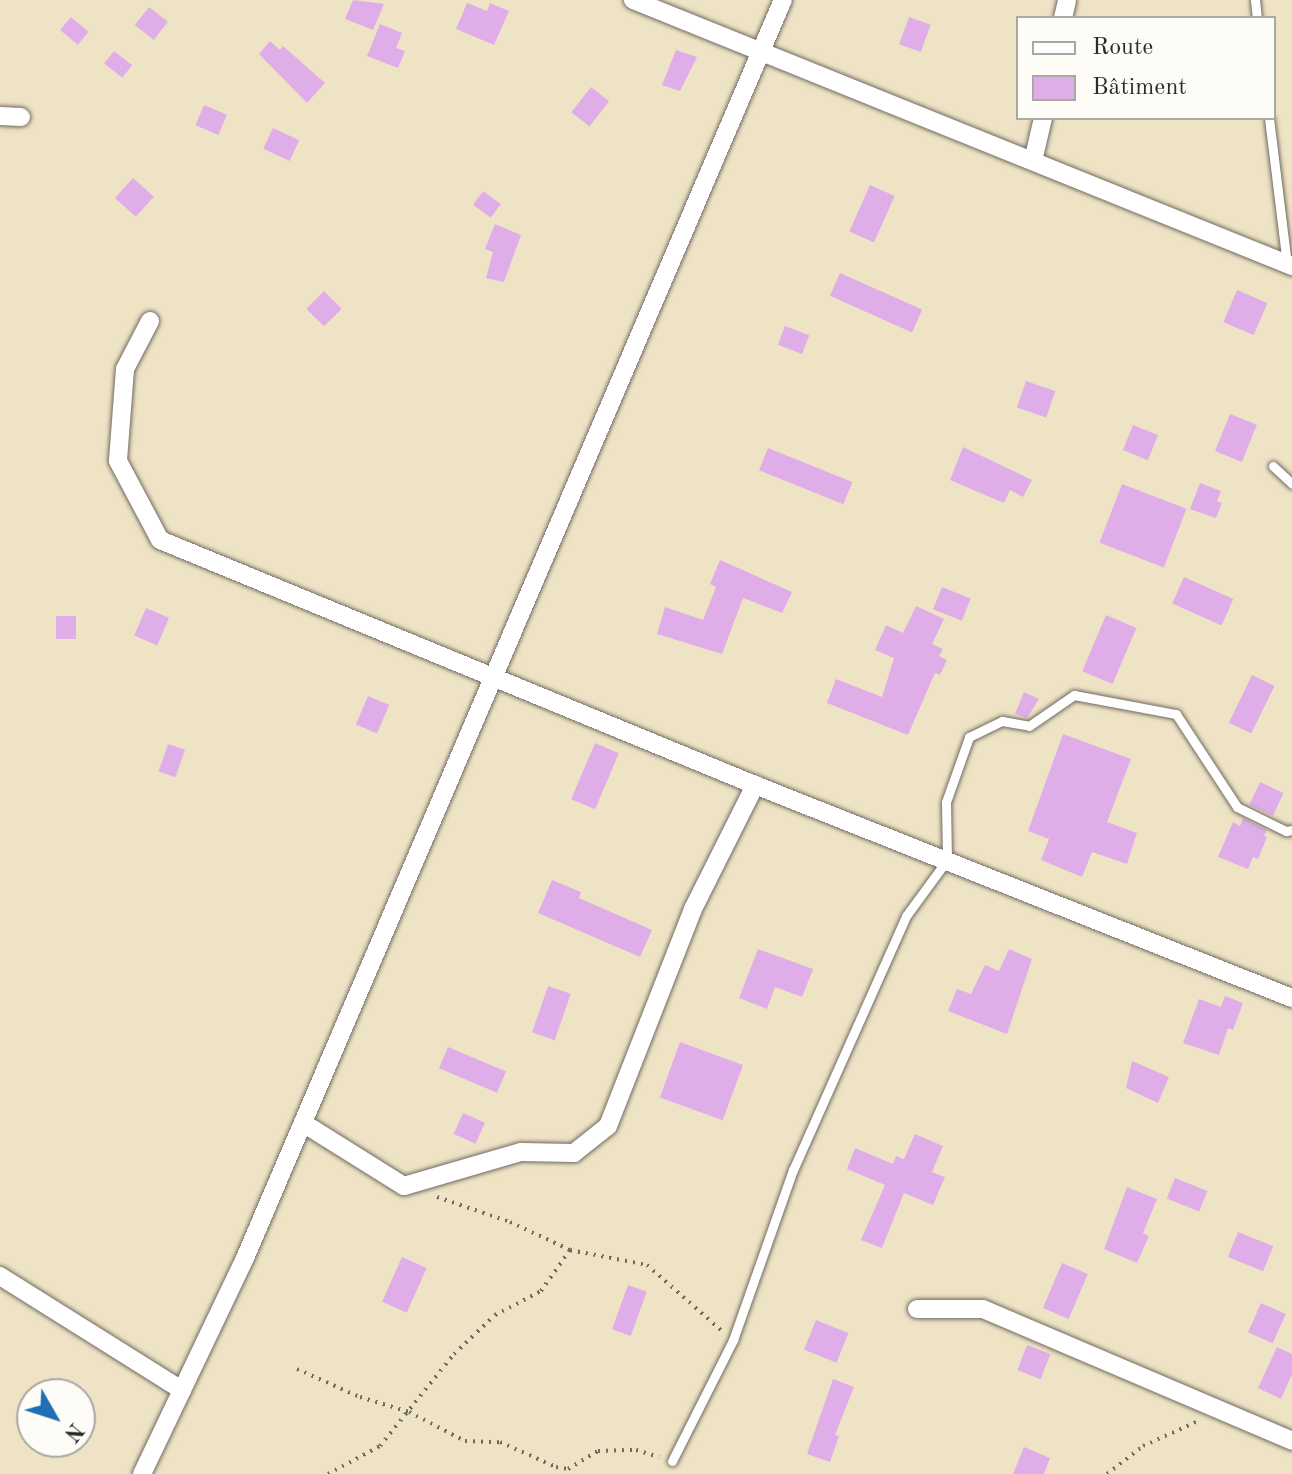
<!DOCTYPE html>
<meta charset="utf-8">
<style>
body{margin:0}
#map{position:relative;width:1292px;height:1474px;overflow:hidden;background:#efe3c5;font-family:"Old Standard TT",serif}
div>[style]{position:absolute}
.building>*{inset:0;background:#dfaee9;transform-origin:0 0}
.path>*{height:4px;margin-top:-2px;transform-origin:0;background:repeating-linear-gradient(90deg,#706b61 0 2px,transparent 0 8px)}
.roads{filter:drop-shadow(0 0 2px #706b61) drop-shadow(0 0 2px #706b61)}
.service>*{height:9px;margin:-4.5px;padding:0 4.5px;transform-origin:4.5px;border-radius:4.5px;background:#fff}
.minor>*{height:18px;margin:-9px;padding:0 9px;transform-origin:9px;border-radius:9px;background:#fff}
span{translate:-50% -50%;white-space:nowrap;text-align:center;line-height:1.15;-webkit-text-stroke:7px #fdfcf7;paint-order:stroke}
.legend{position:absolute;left:1016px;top:16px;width:260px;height:104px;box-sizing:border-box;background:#fdfcf7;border:2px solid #a9a8a5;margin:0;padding:10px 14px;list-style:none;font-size:24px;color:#2b2b2b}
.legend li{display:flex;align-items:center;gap:16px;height:40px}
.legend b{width:40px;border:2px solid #a9a8a5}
.north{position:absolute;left:16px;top:1378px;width:80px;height:80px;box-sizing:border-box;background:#fdfcf7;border:2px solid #a9a8a5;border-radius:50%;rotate:129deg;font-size:22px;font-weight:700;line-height:32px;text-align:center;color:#2b2b2b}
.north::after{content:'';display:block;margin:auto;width:28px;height:36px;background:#1f6fb2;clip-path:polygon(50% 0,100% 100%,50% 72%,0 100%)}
</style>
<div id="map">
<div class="building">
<div style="clip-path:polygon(353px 0,384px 4px,373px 30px,345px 19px)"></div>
<div style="clip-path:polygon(467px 3px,487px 11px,490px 3px,509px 11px,494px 45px,456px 29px)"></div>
<div style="left:149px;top:7px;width:24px;height:23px;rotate:38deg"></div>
<div style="left:71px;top:17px;width:23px;height:17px;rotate:40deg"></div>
<div style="left:909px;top:17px;width:23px;height:29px;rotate:20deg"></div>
<div style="clip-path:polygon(380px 24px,402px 33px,396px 48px,405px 51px,398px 68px,367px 56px)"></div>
<div style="clip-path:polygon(270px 41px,280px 50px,283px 46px,325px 83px,307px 103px,259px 54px)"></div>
<div style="clip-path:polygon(676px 50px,697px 57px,680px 91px,662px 85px)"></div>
<div style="left:114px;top:51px;width:23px;height:16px;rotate:38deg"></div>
<div style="left:591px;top:87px;width:23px;height:32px;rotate:38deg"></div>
<div style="left:204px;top:105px;width:25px;height:22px;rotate:23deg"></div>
<div style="left:273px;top:128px;width:29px;height:23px;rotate:25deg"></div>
<div style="left:133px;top:178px;width:28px;height:27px;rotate:42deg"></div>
<div style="left:870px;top:185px;width:27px;height:51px;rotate:24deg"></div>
<div style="left:483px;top:191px;width:22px;height:17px;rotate:36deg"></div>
<div style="clip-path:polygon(495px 224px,521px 235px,504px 282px,486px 278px,493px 252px,485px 249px)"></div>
<div style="left:840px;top:273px;width:90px;height:25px;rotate:24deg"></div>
<div style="left:1237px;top:290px;width:33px;height:35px;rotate:23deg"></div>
<div style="left:324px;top:291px;width:25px;height:25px;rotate:45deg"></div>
<div style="left:785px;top:326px;width:26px;height:20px;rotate:21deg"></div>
<div style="left:1026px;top:381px;width:31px;height:28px;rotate:19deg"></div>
<div style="left:1230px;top:414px;width:29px;height:40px;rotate:22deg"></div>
<div style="left:1133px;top:425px;width:27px;height:27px;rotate:22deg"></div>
<div style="clip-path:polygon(963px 447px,1032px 480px,1023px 497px,1010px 490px,1004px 503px,950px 480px)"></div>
<div style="left:768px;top:448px;width:91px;height:24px;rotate:22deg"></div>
<div style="clip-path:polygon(1200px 483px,1221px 491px,1217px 501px,1222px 503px,1216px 518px,1190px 509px)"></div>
<div style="left:1122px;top:484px;width:69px;height:63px;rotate:21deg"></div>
<div style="clip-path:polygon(720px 560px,792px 592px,782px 613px,743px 598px,722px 654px,657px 634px,665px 607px,703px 620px,716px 587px,710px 584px)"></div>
<div style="left:1184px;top:577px;width:54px;height:29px;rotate:24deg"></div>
<div style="left:942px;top:587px;width:31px;height:24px;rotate:22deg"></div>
<div style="clip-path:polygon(916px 606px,944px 619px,932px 644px,943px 649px,939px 656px,947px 660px,940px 675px,935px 673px,908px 735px,827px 703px,836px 679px,882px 697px,894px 658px,875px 650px,886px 625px,903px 633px)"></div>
<div style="left:146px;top:608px;width:25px;height:30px;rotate:23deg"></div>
<div style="left:1106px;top:615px;width:33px;height:61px;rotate:23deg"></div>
<div style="left:56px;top:616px;width:20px;height:23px"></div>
<div style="left:1252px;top:675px;width:25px;height:53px;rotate:26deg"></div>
<div style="clip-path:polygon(1024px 692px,1039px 699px,1027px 718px,1015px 714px)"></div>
<div style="left:368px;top:696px;width:23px;height:31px;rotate:23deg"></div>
<div style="clip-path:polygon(1063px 734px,1131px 759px,1107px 822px,1137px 833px,1127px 864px,1092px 852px,1082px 877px,1041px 860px,1049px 839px,1028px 831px)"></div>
<div style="left:595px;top:743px;width:26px;height:61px;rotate:23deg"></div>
<div style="left:168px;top:744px;width:18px;height:29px;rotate:19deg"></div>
<div style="left:1260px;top:782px;width:26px;height:25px;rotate:25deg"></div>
<div style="clip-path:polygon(1243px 818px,1267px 830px,1264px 836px,1267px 837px,1258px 859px,1253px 857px,1248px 869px,1218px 857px,1233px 822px,1240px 826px)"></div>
<div style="clip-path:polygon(552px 880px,581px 892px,579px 898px,652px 930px,640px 957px,538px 913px)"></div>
<div style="clip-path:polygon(758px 949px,813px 969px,802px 997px,775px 987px,767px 1009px,739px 998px)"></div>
<div style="clip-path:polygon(1009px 949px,1032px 959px,1007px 1034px,948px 1011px,957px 989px,971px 994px,985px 965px,999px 971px)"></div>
<div style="left:548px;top:986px;width:24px;height:49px;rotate:19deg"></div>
<div style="clip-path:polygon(1225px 996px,1243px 1003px,1233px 1030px,1228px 1028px,1219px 1055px,1183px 1043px,1199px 999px,1221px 1007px)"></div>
<div style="left:680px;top:1042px;width:67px;height:59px;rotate:20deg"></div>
<div style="left:448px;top:1047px;width:63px;height:23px;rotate:23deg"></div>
<div style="clip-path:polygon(1132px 1061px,1169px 1077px,1158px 1103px,1126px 1088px)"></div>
<div style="left:463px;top:1113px;width:24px;height:23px;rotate:24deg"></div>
<div style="clip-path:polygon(915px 1134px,943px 1146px,932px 1172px,945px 1177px,933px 1205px,904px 1193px,882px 1248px,861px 1240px,885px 1185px,847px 1169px,855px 1148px,893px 1164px,896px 1156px,904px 1159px)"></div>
<div style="left:1175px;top:1178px;width:35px;height:22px;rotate:22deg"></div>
<div style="clip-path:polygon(1127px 1187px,1157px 1199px,1143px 1233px,1149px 1236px,1137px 1263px,1104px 1249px)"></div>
<div style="left:1238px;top:1232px;width:38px;height:27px;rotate:22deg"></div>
<div style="left:402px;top:1257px;width:27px;height:49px;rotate:24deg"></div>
<div style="left:1062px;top:1263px;width:28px;height:49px;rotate:23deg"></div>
<div style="left:628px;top:1285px;width:20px;height:47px;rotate:20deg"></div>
<div style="left:1261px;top:1303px;width:27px;height:32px;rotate:24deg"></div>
<div style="left:816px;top:1320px;width:35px;height:32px;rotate:22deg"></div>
<div style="left:1027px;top:1345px;width:25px;height:27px;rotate:21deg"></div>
<div style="clip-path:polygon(1277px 1347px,1292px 1354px,1292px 1374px,1281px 1399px,1258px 1388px)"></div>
<div style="clip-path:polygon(833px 1379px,854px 1387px,835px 1435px,839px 1436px,830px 1462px,807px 1454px)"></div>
<div style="clip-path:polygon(1024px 1447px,1050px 1458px,1044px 1474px,1013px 1474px)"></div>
</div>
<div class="path">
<div style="left:437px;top:1197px;width:77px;rotate:18.9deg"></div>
<div style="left:510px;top:1222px;width:66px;rotate:25deg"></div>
<div style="left:570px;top:1250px;width:78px;rotate:11deg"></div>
<div style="left:647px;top:1265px;width:101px;rotate:41.4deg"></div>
<div style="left:297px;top:1369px;width:69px;rotate:24deg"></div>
<div style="left:360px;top:1397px;width:51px;rotate:17deg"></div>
<div style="left:409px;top:1412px;width:63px;rotate:27.4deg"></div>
<div style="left:465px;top:1441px;width:35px;rotate:2deg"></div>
<div style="left:500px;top:1442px;width:61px;rotate:24.1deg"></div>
<div style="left:556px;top:1467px;width:12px;rotate:9deg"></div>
<div style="left:568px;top:1469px;width:35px;rotate:-31deg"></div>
<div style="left:598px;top:1451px;width:38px;rotate:-2deg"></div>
<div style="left:636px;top:1450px;width:24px;rotate:17deg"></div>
<div style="left:328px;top:1474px;width:59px;rotate:-28.3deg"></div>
<div style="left:380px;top:1446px;width:118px;rotate:-51.2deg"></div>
<div style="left:454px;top:1354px;width:57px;rotate:-43.6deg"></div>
<div style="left:495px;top:1315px;width:52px;rotate:-27.6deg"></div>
<div style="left:541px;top:1291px;width:50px;rotate:-54.7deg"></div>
<div style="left:1107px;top:1474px;width:46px;rotate:-37.9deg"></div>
<div style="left:1143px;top:1446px;width:60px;rotate:-24.4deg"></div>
</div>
<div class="roads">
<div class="service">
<div style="left:1255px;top:0;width:18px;rotate:84deg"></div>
<div style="left:1269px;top:118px;width:147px;rotate:83deg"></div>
<div style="left:1273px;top:466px;width:26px;rotate:43deg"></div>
<div style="left:672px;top:1461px;width:136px;rotate:-63.2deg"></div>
<div style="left:733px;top:1340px;width:180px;rotate:-70.6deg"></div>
<div style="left:793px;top:1170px;width:278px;rotate:-66deg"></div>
<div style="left:906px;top:916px;width:69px;rotate:-53.8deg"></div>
<div style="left:947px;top:860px;width:58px;rotate:-91deg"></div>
<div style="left:946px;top:802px;width:69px;rotate:-70.5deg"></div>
<div style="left:969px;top:737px;width:37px;rotate:-26deg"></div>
<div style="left:1002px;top:721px;width:27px;rotate:10deg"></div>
<div style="left:1029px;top:726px;width:55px;rotate:-34.6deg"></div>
<div style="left:1074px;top:695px;width:104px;rotate:10.6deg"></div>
<div style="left:1176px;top:714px;width:111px;rotate:56.7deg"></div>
<div style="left:1237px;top:807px;width:55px;rotate:26.1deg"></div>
<div style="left:1286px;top:831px;width:6px;rotate:-9deg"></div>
</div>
<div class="minor">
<div style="left:633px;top:0;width:711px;rotate:21.98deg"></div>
<div style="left:1063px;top:18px;width:18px;rotate:-77deg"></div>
<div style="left:0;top:116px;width:21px;rotate:3deg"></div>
<div style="left:1033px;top:161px;width:44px;rotate:-76.9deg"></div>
<div style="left:150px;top:321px;width:54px;rotate:117.5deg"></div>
<div style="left:125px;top:369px;width:92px;rotate:94.4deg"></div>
<div style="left:118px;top:461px;width:89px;rotate:62deg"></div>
<div style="left:160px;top:540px;width:643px;rotate:22.38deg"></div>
<div style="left:755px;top:785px;width:578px;rotate:21.64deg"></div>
<div style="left:303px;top:1123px;width:119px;rotate:32deg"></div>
<div style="left:404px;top:1186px;width:122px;rotate:-16.2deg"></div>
<div style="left:521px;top:1152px;width:53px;rotate:1.1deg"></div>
<div style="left:574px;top:1153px;width:43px;rotate:-38.5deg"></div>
<div style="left:608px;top:1126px;width:233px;rotate:-68.6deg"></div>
<div style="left:693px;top:909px;width:139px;rotate:-63.4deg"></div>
<div style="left:0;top:1276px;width:215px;rotate:32.1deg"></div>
<div style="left:917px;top:1309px;width:66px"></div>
<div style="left:983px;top:1309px;width:336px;rotate:23.1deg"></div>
<div style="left:142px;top:1474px;width:239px;rotate:-64.5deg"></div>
<div style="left:245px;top:1258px;width:1368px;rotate:-66.85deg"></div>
</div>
</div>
<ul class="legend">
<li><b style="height:10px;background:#fff"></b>Route</li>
<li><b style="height:22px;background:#dfaee9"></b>Bâtiment</li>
</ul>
<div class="north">N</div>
</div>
